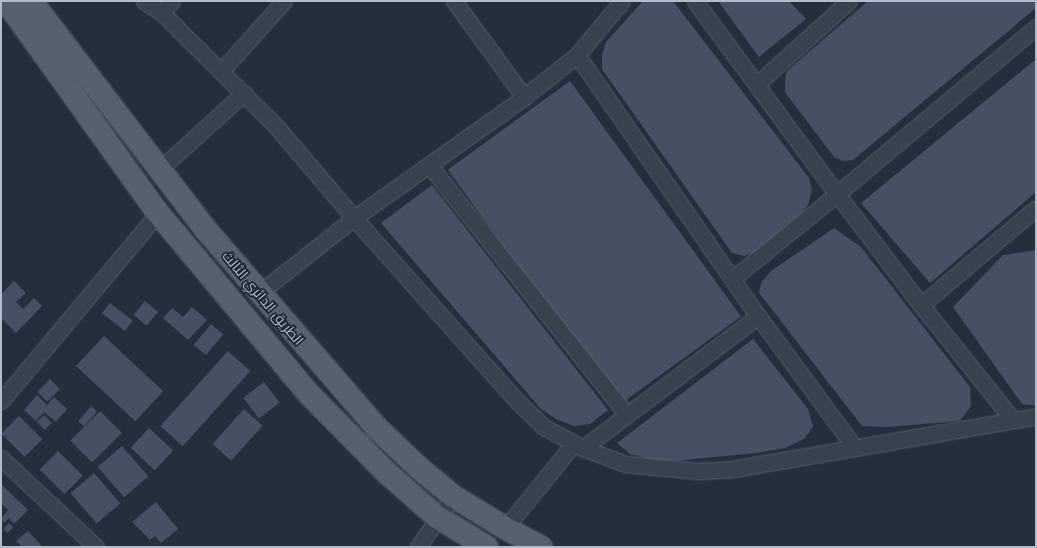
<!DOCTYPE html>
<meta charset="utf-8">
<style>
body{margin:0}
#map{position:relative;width:1037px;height:548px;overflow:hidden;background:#242f3e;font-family:Montserrat,Cairo,sans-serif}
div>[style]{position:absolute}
.building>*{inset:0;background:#455162;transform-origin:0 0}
.roads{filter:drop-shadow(0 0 1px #565f6c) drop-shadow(0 0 1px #565f6c)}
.minor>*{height:15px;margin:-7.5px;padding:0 7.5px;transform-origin:7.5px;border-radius:7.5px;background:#38414e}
.primary>*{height:22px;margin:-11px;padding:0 11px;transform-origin:11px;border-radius:11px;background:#56606e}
span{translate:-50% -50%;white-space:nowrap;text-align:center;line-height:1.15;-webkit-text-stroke:3.5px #1d2633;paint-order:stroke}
.street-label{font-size:14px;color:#b4bcc9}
.frame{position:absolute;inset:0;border:2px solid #b4bcc9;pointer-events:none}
</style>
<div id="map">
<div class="building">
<div style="clip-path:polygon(643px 1px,673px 1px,809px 178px,812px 190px,808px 205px,801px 214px,756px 252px,744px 256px,732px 253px,602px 69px,602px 55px,606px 42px)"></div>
<div style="clip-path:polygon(718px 1px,789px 1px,806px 19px,759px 57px)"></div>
<div style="clip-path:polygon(868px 1px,1036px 1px,1036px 8px,853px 160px,843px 161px,834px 157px,785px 92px,785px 80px,787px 71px)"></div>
<div style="clip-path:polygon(1036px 59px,1036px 192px,930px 283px,861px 203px)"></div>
<div style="left:570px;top:81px;width:291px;height:151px;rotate:54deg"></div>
<div style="clip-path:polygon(432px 185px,608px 410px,590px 424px,574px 426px,556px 419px,541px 409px,381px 223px)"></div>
<div style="clip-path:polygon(834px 228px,861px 247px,970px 387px,971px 406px,960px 421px,887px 427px,862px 426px,759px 293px,761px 283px,771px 271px)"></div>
<div style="clip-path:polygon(1036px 250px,1036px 406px,1022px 404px,953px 307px,1003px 255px)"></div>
<div style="clip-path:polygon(14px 281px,26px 293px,16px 302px,23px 309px,34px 298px,42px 306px,16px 333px,1px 318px,1px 294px)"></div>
<div style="left:145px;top:301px;width:17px;height:18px;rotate:40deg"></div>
<div style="left:110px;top:303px;width:29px;height:13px;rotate:38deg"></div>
<div style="clip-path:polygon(192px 307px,207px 320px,188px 340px,163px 318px,172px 308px,183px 317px)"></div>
<div style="left:211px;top:324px;width:16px;height:27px;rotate:40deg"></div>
<div style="left:104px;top:336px;width:81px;height:41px;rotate:43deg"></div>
<div style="clip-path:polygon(753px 339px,808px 409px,813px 427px,804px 439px,785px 448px,757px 453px,662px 462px,630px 454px,617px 443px)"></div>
<div style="left:228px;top:351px;width:30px;height:101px;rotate:42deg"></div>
<div style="left:50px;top:379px;width:14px;height:18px;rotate:45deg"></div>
<div style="left:264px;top:382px;width:26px;height:26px;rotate:53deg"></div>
<div style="clip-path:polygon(37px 395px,47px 405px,54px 397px,67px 409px,56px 422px,44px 412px,36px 421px,24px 410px)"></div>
<div style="left:91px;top:406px;width:8px;height:20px;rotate:40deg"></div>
<div style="left:244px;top:409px;width:25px;height:47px;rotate:42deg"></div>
<div style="left:100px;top:411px;width:31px;height:42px;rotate:45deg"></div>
<div style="left:44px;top:415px;width:11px;height:10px;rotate:45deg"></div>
<div style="left:19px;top:416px;width:33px;height:25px;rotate:45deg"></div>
<div style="left:149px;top:428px;width:33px;height:27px;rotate:43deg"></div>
<div style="left:122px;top:446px;width:40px;height:32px;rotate:49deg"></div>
<div style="left:58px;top:451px;width:35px;height:26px;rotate:45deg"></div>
<div style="left:94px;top:473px;width:40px;height:31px;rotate:49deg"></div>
<div style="clip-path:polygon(1px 484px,28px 510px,14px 524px,9px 518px,4px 523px,1px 519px,8px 510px,1px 503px)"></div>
<div style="clip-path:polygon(156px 502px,178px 529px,161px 543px,155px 536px,150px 540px,132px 522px)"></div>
<div style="left:9px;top:523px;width:6px;height:8px;rotate:45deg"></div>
<div style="clip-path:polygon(28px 531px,41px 545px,38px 547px,22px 547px,16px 541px)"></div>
</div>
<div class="roads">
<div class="minor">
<div style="left:144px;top:1px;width:22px;rotate:34deg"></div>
<div style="left:162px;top:13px;width:25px;rotate:45deg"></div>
<div style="left:180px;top:31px;width:135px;rotate:44.7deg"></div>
<div style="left:276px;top:126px;width:121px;rotate:49.7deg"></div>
<div style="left:354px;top:218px;width:248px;rotate:48.3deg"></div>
<div style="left:519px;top:403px;width:35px;rotate:44deg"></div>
<div style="left:544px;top:427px;width:44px;rotate:28.3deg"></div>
<div style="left:583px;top:448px;width:45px;rotate:20.9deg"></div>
<div style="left:625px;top:464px;width:74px;rotate:5.4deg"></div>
<div style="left:699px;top:471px;width:34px;rotate:-3deg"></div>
<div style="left:733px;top:469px;width:308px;rotate:-9.9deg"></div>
<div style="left:454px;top:1px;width:119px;rotate:53.9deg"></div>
<div style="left:695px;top:1px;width:240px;rotate:53.7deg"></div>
<div style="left:837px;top:194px;width:139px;rotate:52.9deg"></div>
<div style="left:921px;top:305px;width:147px;rotate:51.3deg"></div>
<div style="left:162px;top:13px;width:16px;rotate:-50deg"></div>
<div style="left:577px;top:55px;width:318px;rotate:55.3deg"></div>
<div style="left:758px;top:316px;width:164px;rotate:53.7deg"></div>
<div style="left:222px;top:70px;width:93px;rotate:-48.1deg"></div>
<div style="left:757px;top:84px;width:124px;rotate:-42.1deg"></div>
<div style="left:429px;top:165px;width:319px;rotate:51.6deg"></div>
<div style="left:159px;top:170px;width:115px;rotate:-42.2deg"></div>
<div style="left:732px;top:279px;width:135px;rotate:-39deg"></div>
<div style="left:837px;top:194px;width:260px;rotate:-40deg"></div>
<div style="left:259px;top:293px;width:121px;rotate:-38.3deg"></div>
<div style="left:354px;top:218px;width:209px;rotate:-35.4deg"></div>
<div style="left:524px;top:97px;width:68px;rotate:-38.4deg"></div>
<div style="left:577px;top:55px;width:70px;rotate:-50.2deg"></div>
<div style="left:921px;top:305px;width:150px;rotate:-40.1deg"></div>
<div style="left:1px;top:401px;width:245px;rotate:-50.1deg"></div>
<div style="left:583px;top:448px;width:219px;rotate:-37deg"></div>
<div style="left:1px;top:458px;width:130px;rotate:43.1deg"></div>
<div style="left:505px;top:528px;width:109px;rotate:-50.9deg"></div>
<div style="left:418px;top:547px;width:62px;rotate:-55.5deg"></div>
</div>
<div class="primary">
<div style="left:6px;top:1px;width:261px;rotate:54.4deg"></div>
<div style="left:158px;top:213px;width:236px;rotate:50.2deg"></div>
<div style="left:309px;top:394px;width:111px;rotate:45.4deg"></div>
<div style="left:387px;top:473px;width:67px;rotate:41.3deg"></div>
<div style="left:437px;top:517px;width:58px;rotate:31deg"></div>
<div style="left:31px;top:1px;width:290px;rotate:52.6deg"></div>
<div style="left:207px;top:231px;width:259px;rotate:49.2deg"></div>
<div style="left:376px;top:427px;width:58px;rotate:43.6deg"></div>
<div style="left:418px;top:467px;width:45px;rotate:39.6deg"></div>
<div style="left:453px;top:496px;width:61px;rotate:31.6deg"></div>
<div style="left:505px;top:528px;width:41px;rotate:27.8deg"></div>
</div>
</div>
<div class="street-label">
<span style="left:263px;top:298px;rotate:50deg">الطريق الدائري الثالث</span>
</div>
<div class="frame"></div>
</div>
